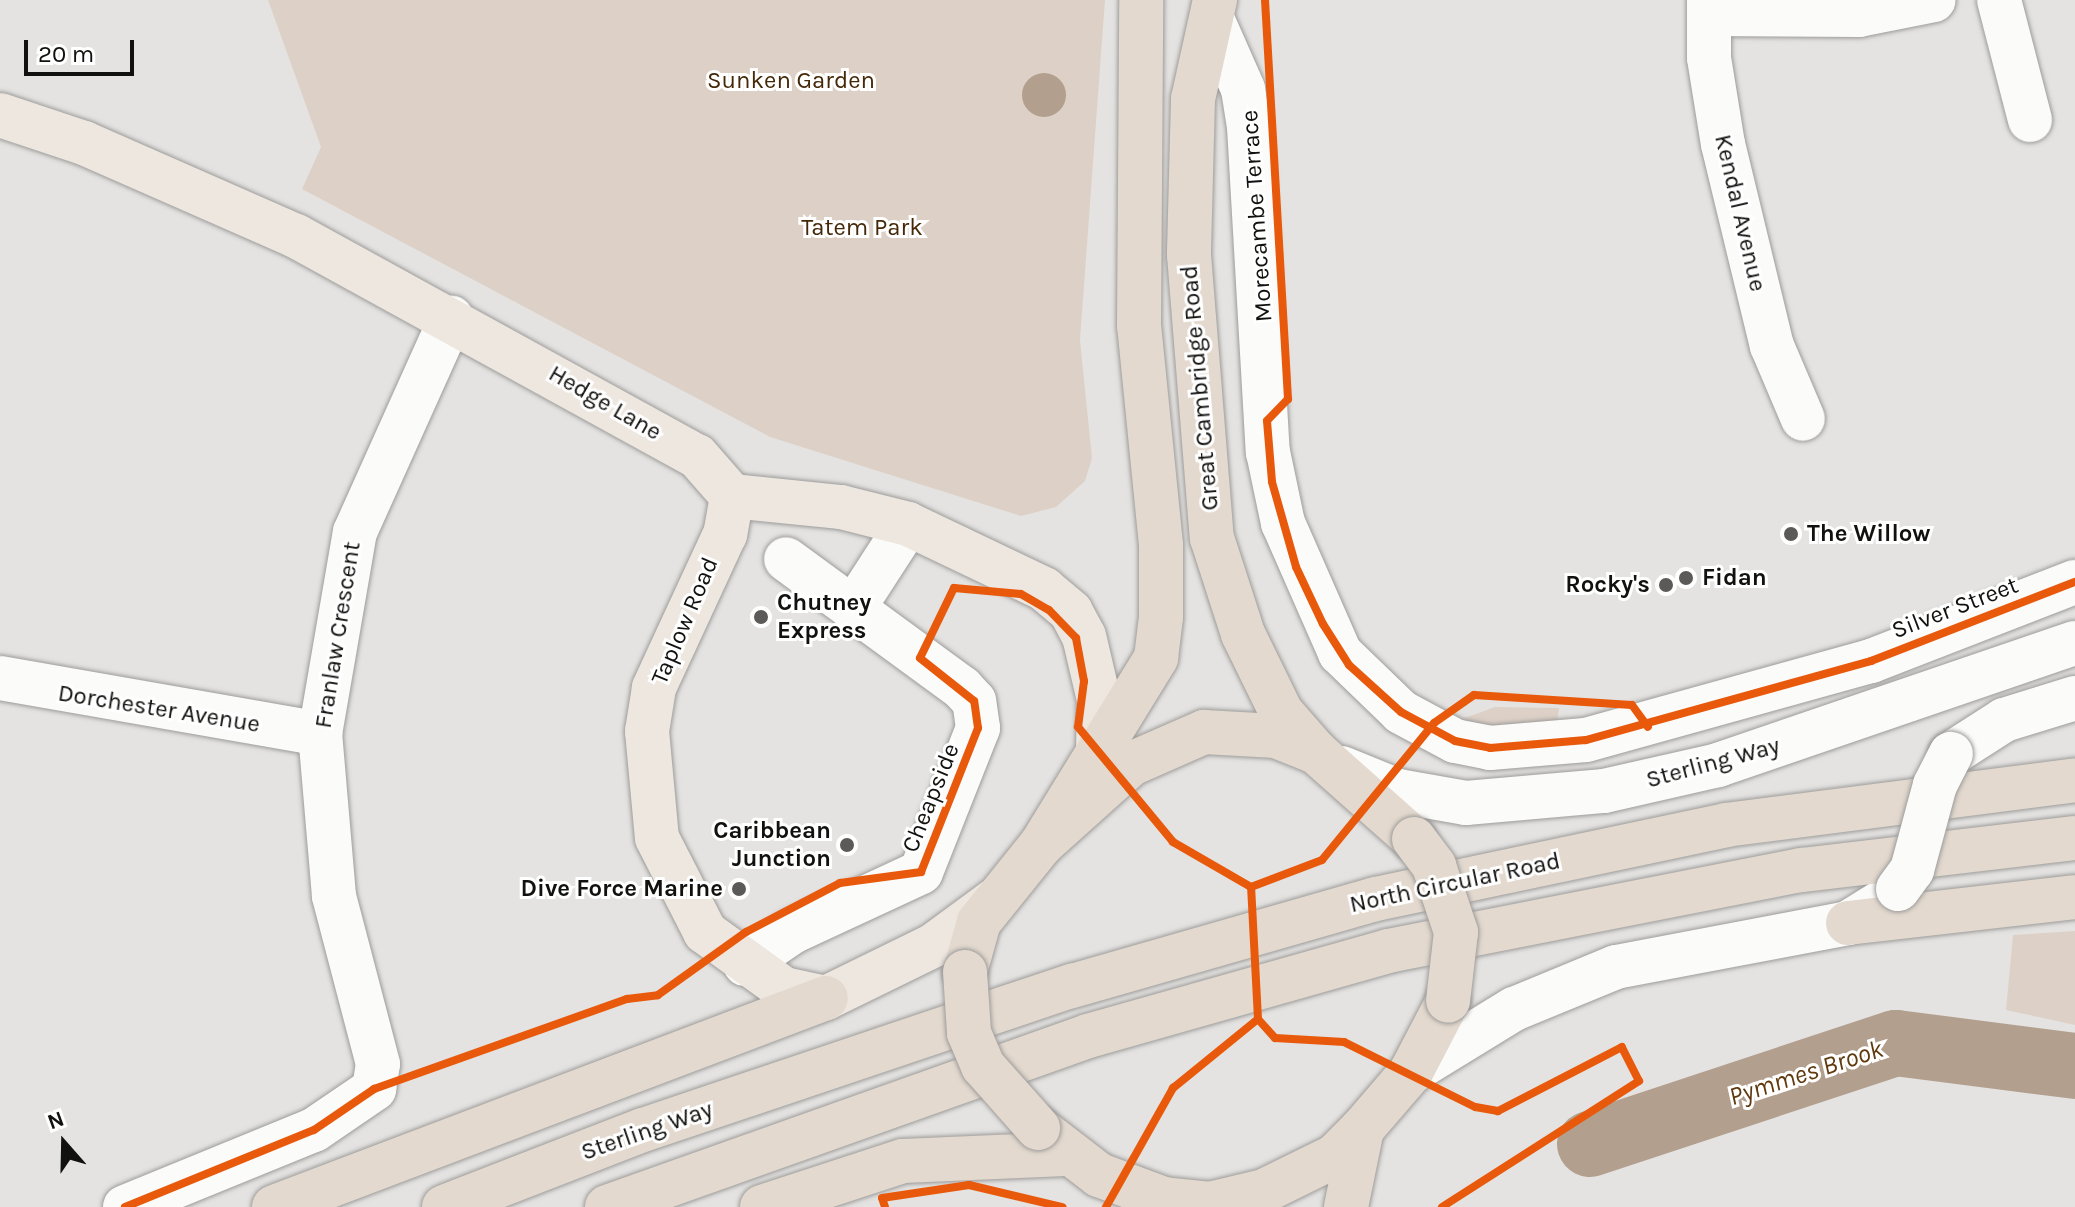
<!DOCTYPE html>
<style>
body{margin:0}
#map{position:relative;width:2075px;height:1207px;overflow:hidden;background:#e4e3e1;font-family:Karla,sans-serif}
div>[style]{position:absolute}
.green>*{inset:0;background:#ddd1c7}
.water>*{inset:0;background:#b29f8e}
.round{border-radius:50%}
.river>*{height:66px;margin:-33px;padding:0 33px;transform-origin:33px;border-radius:33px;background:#b29f8e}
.roads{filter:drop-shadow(0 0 2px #9d9c9b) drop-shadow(0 0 2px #9d9c9b)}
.minor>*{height:44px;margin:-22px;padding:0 22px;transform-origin:22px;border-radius:22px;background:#fbfbfa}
.major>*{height:44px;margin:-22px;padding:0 22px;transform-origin:22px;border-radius:22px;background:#ede7e0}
.highway>*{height:44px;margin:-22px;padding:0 22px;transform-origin:22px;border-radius:22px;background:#e3d9ce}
.bridges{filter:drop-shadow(0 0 2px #9d9c9b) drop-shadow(0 0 2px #9d9c9b)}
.minor-bridge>*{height:44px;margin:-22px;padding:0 22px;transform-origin:22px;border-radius:22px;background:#fbfbfa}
.highway-bridge>*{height:44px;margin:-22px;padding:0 22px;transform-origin:22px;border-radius:22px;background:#e3d9ce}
.cycleway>*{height:8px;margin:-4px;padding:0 4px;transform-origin:4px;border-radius:4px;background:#e8590c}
.dots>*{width:22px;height:22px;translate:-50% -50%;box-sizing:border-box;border:4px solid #fff;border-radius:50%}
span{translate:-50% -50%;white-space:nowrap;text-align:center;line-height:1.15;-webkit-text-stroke:6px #fff;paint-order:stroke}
.park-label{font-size:24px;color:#452808}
.street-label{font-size:24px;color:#111110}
.poi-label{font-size:24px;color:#111110;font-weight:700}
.left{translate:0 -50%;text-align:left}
.right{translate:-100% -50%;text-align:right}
.water-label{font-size:26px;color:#603a0e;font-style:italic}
.north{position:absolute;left:24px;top:1103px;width:80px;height:80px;-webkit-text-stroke:6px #fff;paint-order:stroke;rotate:340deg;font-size:22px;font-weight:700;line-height:32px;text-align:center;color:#111110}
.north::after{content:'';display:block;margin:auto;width:28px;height:36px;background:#111110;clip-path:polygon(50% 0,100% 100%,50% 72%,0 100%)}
.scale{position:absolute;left:24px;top:40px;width:110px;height:36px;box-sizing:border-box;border:4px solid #111110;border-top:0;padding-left:10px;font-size:24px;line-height:28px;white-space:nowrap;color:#111110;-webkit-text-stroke:6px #fff;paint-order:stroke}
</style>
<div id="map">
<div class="green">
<div style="clip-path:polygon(268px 0,1105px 0,1080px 340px,1092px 458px,1085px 481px,1056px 507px,1021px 516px,770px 437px,302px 189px,321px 147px)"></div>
<div style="clip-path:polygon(1495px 707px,1559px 708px,1557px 723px,1492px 727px,1462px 719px)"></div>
<div style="clip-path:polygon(2075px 931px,2075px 1025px,2006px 1010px,2013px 935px)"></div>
</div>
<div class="water">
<div class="round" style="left:1022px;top:73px;width:44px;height:44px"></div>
</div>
<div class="river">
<div style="left:1590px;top:1144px;width:322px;rotate:-18.3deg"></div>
<div style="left:1896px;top:1043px;width:180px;rotate:7.3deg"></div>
</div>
<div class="roads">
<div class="minor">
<div style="left:1709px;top:0;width:58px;rotate:90deg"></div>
<div style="left:1709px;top:58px;width:87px;rotate:80.8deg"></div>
<div style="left:1723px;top:144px;width:208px;rotate:76.4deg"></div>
<div style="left:1772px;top:346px;width:79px;rotate:67deg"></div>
<div style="left:1999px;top:0;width:124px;rotate:75.5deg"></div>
<div style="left:1709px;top:14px;width:150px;rotate:0.4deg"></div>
<div style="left:1859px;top:15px;width:76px;rotate:-11.3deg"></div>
<div style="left:1213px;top:21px;width:74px;rotate:66.2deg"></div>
<div style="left:1243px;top:89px;width:38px;rotate:81deg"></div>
<div style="left:1249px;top:127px;width:326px;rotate:86.7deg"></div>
<div style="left:1268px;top:452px;width:73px;rotate:78.1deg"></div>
<div style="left:1283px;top:523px;width:142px;rotate:66.3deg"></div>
<div style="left:1340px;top:653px;width:85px;rotate:44deg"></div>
<div style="left:1401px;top:712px;width:61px;rotate:28.2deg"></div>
<div style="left:1455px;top:741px;width:36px;rotate:11deg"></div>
<div style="left:1490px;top:748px;width:96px;rotate:-4.8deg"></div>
<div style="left:1586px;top:740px;width:296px;rotate:-15.5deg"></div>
<div style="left:1871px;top:661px;width:219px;rotate:-21.2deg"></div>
<div style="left:853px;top:609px;width:101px;rotate:-57.1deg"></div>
<div style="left:0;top:678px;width:325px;rotate:9.9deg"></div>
<div style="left:1951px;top:754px;width:63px;rotate:-32.7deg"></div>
<div style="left:2004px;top:720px;width:74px;rotate:-17.2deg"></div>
<div style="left:1342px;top:768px;width:61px;rotate:22.3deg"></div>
<div style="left:1398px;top:791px;width:69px;rotate:10deg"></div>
<div style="left:1466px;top:803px;width:139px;rotate:-5deg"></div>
<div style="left:1604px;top:791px;width:117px;rotate:-12.8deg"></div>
<div style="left:1718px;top:765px;width:377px;rotate:-18.9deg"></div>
<div style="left:745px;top:964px;width:57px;rotate:-34.2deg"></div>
<div style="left:792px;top:932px;width:142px;rotate:-24.9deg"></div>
<div style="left:921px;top:872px;width:155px;rotate:-68.4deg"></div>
<div style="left:978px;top:728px;width:27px;rotate:-98deg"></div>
<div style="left:974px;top:701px;width:18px;rotate:-133deg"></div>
<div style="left:962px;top:688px;width:218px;rotate:-143.8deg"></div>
<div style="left:1411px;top:1072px;width:121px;rotate:-31.5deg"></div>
<div style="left:1514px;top:1009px;width:110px;rotate:-22.4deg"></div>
<div style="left:1616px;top:967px;width:236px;rotate:-10.7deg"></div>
<div style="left:1848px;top:923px;width:38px;rotate:-32deg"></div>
<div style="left:125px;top:1207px;width:204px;rotate:-22.2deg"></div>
<div style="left:314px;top:1130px;width:73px;rotate:-34.3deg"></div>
<div style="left:374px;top:1089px;width:25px;rotate:-81deg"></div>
<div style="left:378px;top:1064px;width:174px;rotate:-104.7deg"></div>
<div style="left:334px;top:896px;width:163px;rotate:-94.9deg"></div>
<div style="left:320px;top:734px;width:205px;rotate:-80.2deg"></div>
<div style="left:355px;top:532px;width:235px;rotate:-65.8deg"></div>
</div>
<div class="major">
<div style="left:0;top:115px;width:89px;rotate:18.4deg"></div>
<div style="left:84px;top:143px;width:232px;rotate:23.7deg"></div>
<div style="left:296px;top:236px;width:457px;rotate:28.8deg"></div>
<div style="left:697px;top:456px;width:53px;rotate:48.8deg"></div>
<div style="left:732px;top:496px;width:39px;rotate:100deg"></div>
<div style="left:725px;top:534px;width:170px;rotate:114.8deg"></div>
<div style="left:654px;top:688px;width:44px;rotate:99.2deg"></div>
<div style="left:647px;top:731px;width:107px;rotate:84.7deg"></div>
<div style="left:657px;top:838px;width:106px;rotate:62.9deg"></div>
<div style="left:705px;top:932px;width:97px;rotate:35.8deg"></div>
<div style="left:784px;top:989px;width:43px;rotate:12.1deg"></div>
<div style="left:826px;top:998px;width:120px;rotate:-26.1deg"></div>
<div style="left:934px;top:945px;width:76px;rotate:-36.4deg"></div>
<div style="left:732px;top:496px;width:110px;rotate:5.8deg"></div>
<div style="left:841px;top:507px;width:69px;rotate:14.2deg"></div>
<div style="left:908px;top:524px;width:151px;rotate:25.5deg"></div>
<div style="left:1044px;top:589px;width:35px;rotate:40deg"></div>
<div style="left:1071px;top:612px;width:27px;rotate:62deg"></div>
<div style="left:1084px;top:636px;width:66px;rotate:76.8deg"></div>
<div style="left:1099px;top:700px;width:54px;rotate:91.1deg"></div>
</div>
<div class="highway">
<div style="left:1215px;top:0;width:101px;rotate:102.5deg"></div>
<div style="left:1193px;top:99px;width:156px;rotate:91.5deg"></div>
<div style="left:1189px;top:255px;width:284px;rotate:85.4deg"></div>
<div style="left:1212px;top:538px;width:101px;rotate:72.1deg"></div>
<div style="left:1243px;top:634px;width:87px;rotate:64deg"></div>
<div style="left:1281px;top:712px;width:53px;rotate:48.8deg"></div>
<div style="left:1041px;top:845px;width:220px;rotate:-58.4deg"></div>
<div style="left:1156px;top:658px;width:41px;rotate:-83deg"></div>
<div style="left:1161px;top:617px;width:72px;rotate:-90deg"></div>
<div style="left:1161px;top:545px;width:220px;rotate:-95.7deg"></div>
<div style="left:1139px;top:326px;width:326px;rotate:-89.6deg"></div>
<div style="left:1848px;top:923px;width:228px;rotate:-6.5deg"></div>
<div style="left:965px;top:972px;width:52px;rotate:-74.4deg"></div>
<div style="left:979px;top:922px;width:99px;rotate:-51.2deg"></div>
<div style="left:1041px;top:845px;width:121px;rotate:-42deg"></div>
<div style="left:1131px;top:764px;width:80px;rotate:-23.7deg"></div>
<div style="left:1204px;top:732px;width:72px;rotate:3.2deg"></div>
<div style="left:1276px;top:736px;width:43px;rotate:21.8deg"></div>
<div style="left:1316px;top:752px;width:131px;rotate:41.6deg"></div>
<div style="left:1038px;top:1128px;width:77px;rotate:37.6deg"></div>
<div style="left:1099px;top:1175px;width:69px;rotate:20.3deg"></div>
<div style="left:1164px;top:1199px;width:46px;rotate:6.2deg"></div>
<div style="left:1210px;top:1204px;width:56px;rotate:-13.5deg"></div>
<div style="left:1264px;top:1191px;width:79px;rotate:-26.2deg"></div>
<div style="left:1335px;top:1156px;width:38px;rotate:-45deg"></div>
<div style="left:1362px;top:1129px;width:75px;rotate:-49.3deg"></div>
<div style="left:1411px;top:1072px;width:80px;rotate:-62.5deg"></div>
<div style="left:274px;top:1207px;width:590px;rotate:-20.74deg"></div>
<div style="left:444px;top:1207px;width:213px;rotate:-21.2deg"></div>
<div style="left:643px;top:1130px;width:453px;rotate:-18.6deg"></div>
<div style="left:1072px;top:986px;width:316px;rotate:-16deg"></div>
<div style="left:1376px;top:899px;width:358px;rotate:-11.9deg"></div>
<div style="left:1726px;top:825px;width:352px;rotate:-7.3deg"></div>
<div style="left:607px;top:1207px;width:510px;rotate:-19.57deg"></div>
<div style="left:1088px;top:1036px;width:312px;rotate:-15.8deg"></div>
<div style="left:1388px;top:951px;width:422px;rotate:-11.1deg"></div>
<div style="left:1802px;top:870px;width:275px;rotate:-6.7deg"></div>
<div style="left:762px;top:1207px;width:148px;rotate:-18.1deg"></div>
<div style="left:903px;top:1161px;width:162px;rotate:-2.5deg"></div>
<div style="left:1346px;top:1207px;width:80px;rotate:-78.4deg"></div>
</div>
</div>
<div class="bridges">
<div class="minor-bridge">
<div style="left:1898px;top:889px;width:24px;rotate:-54deg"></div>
<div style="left:1912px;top:870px;width:88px;rotate:-74.9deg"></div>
<div style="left:1935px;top:785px;width:35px;rotate:-63deg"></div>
</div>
<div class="highway-bridge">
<div style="left:1414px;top:839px;width:34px;rotate:53deg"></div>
<div style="left:1434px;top:866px;width:70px;rotate:71.6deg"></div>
<div style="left:1456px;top:932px;width:69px;rotate:96.6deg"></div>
<div style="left:965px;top:972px;width:61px;rotate:86.2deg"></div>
<div style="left:969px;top:1033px;width:36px;rotate:67deg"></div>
<div style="left:983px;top:1066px;width:83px;rotate:48.4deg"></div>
</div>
</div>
<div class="cycleway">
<div style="left:1265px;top:0;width:400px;rotate:86.7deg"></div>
<div style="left:1288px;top:399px;width:30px;rotate:134deg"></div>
<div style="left:1267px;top:421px;width:61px;rotate:85.3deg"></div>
<div style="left:1272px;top:482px;width:88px;rotate:74.2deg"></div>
<div style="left:1296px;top:567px;width:63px;rotate:64.7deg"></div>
<div style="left:1323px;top:624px;width:49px;rotate:57.6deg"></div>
<div style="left:1349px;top:665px;width:70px;rotate:42.1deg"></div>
<div style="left:1401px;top:712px;width:61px;rotate:28.2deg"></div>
<div style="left:1455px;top:741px;width:36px;rotate:11deg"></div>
<div style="left:1490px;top:748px;width:96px;rotate:-4.8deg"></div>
<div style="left:1586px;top:740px;width:296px;rotate:-15.5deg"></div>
<div style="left:1871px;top:661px;width:219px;rotate:-21.2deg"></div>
<div style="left:125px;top:1207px;width:204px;rotate:-22.2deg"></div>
<div style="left:314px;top:1130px;width:73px;rotate:-34.3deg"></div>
<div style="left:374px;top:1089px;width:269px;rotate:-19.6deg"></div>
<div style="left:627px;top:999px;width:31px;rotate:-7deg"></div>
<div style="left:658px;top:995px;width:108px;rotate:-35.6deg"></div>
<div style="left:746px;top:932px;width:106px;rotate:-27.5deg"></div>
<div style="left:840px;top:883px;width:82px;rotate:-7.7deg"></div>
<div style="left:921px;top:872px;width:155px;rotate:-68.4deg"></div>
<div style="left:978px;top:728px;width:27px;rotate:-98deg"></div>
<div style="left:974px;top:701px;width:69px;rotate:-141.5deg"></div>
<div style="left:920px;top:658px;width:78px;rotate:-64.1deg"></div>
<div style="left:954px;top:588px;width:67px;rotate:5.1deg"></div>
<div style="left:1021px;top:594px;width:32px;rotate:30deg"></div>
<div style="left:1049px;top:610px;width:39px;rotate:46deg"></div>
<div style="left:1076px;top:638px;width:44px;rotate:79.5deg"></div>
<div style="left:1084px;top:681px;width:46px;rotate:97.4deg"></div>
<div style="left:1078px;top:727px;width:149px;rotate:50.4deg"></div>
<div style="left:1173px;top:842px;width:90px;rotate:30deg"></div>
<div style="left:885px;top:1207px;width:9px;rotate:-108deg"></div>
<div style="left:882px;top:1198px;width:88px;rotate:-8.5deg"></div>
<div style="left:969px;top:1185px;width:96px;rotate:13.3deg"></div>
<div style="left:1106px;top:1207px;width:137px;rotate:-60.6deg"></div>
<div style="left:1173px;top:1088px;width:109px;rotate:-39.1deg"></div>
<div style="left:1442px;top:1207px;width:234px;rotate:-32.6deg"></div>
<div style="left:1639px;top:1081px;width:38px;rotate:-117deg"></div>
<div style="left:1622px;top:1047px;width:140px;rotate:152.7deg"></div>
<div style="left:1498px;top:1111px;width:23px;rotate:-170deg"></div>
<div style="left:1475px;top:1107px;width:146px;rotate:-153.6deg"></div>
<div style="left:1344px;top:1042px;width:69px;rotate:-176.7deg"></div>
<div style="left:1275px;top:1038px;width:25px;rotate:-132deg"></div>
<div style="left:1258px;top:1019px;width:132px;rotate:-93deg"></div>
<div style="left:1251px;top:887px;width:76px;rotate:-20.8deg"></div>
<div style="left:1322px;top:860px;width:177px;rotate:-50.7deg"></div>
<div style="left:1434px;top:723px;width:49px;rotate:-35deg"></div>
<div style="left:1474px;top:695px;width:158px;rotate:3.6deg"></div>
<div style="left:1632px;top:705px;width:27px;rotate:54deg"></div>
</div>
<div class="dots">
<div style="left:1791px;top:534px;background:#5b5a59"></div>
<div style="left:1686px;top:578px;background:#5b5a59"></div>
<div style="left:1666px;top:585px;background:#5b5a59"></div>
<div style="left:761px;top:617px;background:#5b5a59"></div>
<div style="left:847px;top:845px;background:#5b5a59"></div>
<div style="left:739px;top:889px;background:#5b5a59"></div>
</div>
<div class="park-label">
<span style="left:791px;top:81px">Sunken Garden</span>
<span style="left:862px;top:228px">Tatem Park</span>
</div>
<div class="street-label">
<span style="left:1740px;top:213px;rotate:77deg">Kendal Avenue</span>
<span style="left:1257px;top:216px;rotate:-94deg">Morecambe Terrace</span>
<span style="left:1200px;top:388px;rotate:-95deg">Great Cambridge Road</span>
<span style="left:605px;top:403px;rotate:30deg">Hedge Lane</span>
<span style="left:1955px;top:608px;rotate:-21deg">Silver Street</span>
<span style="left:685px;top:621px;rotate:-67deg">Taplow Road</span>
<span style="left:338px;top:635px;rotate:-81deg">Franlaw Crescent</span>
<span style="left:159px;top:709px;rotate:9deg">Dorchester Avenue</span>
<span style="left:1713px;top:763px;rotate:-15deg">Sterling Way</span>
<span style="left:931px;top:798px;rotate:-68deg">Cheapside</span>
<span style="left:1455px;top:883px;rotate:-12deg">North Circular Road</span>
<span style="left:647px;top:1131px;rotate:-19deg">Sterling Way</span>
</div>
<div class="poi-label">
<span class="left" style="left:1807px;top:534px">The Willow</span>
<span class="left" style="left:1702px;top:578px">Fidan</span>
<span class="right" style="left:1650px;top:585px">Rocky's</span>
<span class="left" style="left:777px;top:617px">Chutney<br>Express</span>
<span class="right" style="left:831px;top:845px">Caribbean<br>Junction</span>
<span class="right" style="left:723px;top:889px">Dive Force Marine</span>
</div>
<div class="water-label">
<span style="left:1806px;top:1073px;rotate:-18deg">Pymmes Brook</span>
</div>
<div class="north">N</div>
<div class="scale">20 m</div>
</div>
